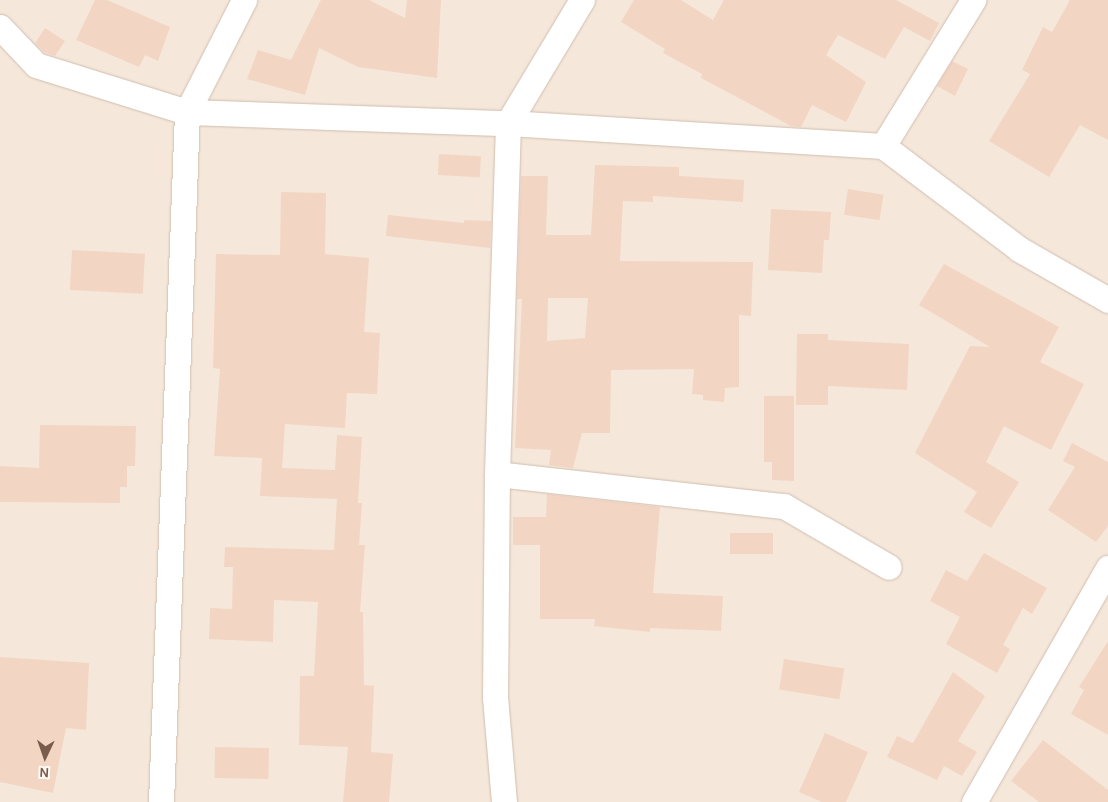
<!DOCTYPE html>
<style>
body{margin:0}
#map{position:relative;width:1108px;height:802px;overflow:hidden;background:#fdf6ec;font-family:Karla,sans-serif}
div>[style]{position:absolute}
.residential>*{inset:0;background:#f5e8da;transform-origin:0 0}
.building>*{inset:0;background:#f3d5c3;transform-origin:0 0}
.roads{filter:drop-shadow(0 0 1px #d1beb0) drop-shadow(0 0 1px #d1beb0)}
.minor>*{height:25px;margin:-12.5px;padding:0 12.5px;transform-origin:12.5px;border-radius:12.5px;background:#fff}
span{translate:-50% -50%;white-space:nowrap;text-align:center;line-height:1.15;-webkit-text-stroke:4.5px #fffaf3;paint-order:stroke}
.north{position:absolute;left:20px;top:732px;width:50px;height:50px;-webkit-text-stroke:4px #fffaf3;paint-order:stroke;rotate:183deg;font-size:14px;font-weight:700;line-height:20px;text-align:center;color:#7a5c4d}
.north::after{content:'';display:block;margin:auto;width:18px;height:22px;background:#7a5c4d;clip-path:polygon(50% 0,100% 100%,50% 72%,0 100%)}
</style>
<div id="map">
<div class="residential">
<div style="left:0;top:0;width:1108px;height:802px"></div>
</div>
<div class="building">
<div style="clip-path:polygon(95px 0,107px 0,170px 27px,158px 61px,145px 55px,139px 67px,76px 40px)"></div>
<div style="clip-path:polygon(321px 0,369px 0,405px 18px,407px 0,441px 0,437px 78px,358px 67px,319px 48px,305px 95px,247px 79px,258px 50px,291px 60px)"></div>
<div style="clip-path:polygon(634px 0,681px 0,713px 20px,724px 0,896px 0,939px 23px,930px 41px,904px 27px,885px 59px,838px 35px,826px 55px,866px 82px,846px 122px,812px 105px,801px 127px,791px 126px,701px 78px,702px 74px,663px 53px,665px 49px,621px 22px)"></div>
<div style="clip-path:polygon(1070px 0,1108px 0,1108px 140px,1080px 125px,1049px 177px,989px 141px,1030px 74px,1022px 70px,1043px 27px,1052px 32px)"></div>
<div style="clip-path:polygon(45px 28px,65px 41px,55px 56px,44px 52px,35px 43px)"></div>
<div style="clip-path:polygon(952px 61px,968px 69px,955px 96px,937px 86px)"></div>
<div style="left:439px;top:154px;width:42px;height:21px;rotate:3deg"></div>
<div style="clip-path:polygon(evenodd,595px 165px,679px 167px,679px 176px,744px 180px,743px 202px,653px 196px,653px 202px,623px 201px,620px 261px,753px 262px,751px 316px,739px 315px,739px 387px,725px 388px,724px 402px,703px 400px,703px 395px,692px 394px,694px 369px,611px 370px,610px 433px,582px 433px,573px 468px,549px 465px,551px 450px,515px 448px,522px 299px,517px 299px,521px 176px,548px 176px,546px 235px,591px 235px,595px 165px,548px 298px,588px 298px,585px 338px,547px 341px,548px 298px)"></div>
<div style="left:848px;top:189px;width:36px;height:26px;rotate:9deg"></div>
<div style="clip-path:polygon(281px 192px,326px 193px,325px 254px,369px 258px,364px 332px,380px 333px,377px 394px,347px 393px,345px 428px,285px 424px,282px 468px,335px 470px,337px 435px,362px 437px,358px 503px,362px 503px,359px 545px,365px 545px,360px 612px,363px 612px,364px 685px,374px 686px,371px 752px,393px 754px,389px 802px,343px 802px,348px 747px,299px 745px,300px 676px,314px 676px,318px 602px,274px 600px,273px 642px,209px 639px,210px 608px,232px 609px,233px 567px,224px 567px,225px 547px,334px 550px,337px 499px,260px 496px,262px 458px,214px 456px,220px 369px,213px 368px,216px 254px,280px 255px)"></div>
<div style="clip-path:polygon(771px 209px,831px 212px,829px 240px,824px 240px,822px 273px,768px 270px)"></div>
<div style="clip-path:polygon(388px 215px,464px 223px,464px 220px,491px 221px,490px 248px,386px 236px)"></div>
<div style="left:72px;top:250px;width:73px;height:40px;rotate:3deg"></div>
<div style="clip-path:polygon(944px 264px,1059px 327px,1040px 362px,1084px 384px,1051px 450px,1004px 426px,986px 462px,1019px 482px,991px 528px,964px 512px,977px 492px,915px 453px,970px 346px,990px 347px,919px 305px)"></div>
<div style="clip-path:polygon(797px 334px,828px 334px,828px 340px,909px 344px,907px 390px,828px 386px,828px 405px,796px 405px)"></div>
<div style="clip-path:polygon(764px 396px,794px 396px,794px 481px,772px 480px,772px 462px,764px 462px)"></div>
<div style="clip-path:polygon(40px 425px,136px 426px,135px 466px,127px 466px,127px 487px,120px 487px,120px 503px,0 502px,0 466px,39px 468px)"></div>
<div style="clip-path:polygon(1072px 443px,1108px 462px,1108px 526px,1096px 542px,1048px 510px,1075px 467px,1063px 461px)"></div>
<div style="clip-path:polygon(547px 494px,660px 507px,653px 593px,723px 596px,721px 631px,650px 628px,650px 632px,594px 626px,595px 619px,540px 619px,540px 545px,513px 545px,513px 517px,546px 517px)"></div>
<div style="left:773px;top:533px;width:21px;height:43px;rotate:90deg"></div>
<div style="clip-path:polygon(984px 553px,1047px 588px,1032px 614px,1023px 608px,1003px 645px,1010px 649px,997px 673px,946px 644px,960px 617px,930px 601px,946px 570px,967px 581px)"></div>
<div style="clip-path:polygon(1108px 641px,1108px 735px,1071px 714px,1084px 690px,1079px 687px)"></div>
<div style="clip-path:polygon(0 657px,89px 663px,86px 730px,66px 728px,53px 793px,0 782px)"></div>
<div style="left:784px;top:659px;width:61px;height:31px;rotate:9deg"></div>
<div style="clip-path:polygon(953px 672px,985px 696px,958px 741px,977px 752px,962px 776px,944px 766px,937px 780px,887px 757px,897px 736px,913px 743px)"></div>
<div style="clip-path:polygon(825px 733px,868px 752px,846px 802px,822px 802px,799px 792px)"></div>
<div style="clip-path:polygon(1043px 740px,1108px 790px,1108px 802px,1039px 802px,1011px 781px)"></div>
<div style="left:215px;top:747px;width:54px;height:31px;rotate:1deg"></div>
</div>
<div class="roads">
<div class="minor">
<div style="left:0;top:27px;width:52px;rotate:46.5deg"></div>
<div style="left:36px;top:65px;width:158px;rotate:17.3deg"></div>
<div style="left:187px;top:112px;width:321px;rotate:2deg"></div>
<div style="left:508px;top:123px;width:376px;rotate:3.5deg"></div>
<div style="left:883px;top:146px;width:171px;rotate:37.1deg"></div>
<div style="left:1019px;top:249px;width:103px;rotate:29.8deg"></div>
<div style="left:883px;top:146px;width:172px;rotate:-58.3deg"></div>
<div style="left:497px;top:474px;width:289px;rotate:6.4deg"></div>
<div style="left:784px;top:506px;width:121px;rotate:30.2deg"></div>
<div style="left:161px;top:802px;width:690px;rotate:-87.84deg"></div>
<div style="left:187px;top:112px;width:126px;rotate:-63deg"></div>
<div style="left:504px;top:802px;width:104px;rotate:-94.9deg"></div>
<div style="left:495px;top:698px;width:224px;rotate:-89.5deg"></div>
<div style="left:497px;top:474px;width:351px;rotate:-88.2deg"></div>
<div style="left:508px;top:123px;width:144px;rotate:-59deg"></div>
<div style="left:974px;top:802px;width:270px;rotate:-60.2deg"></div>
</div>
</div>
<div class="north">N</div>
</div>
